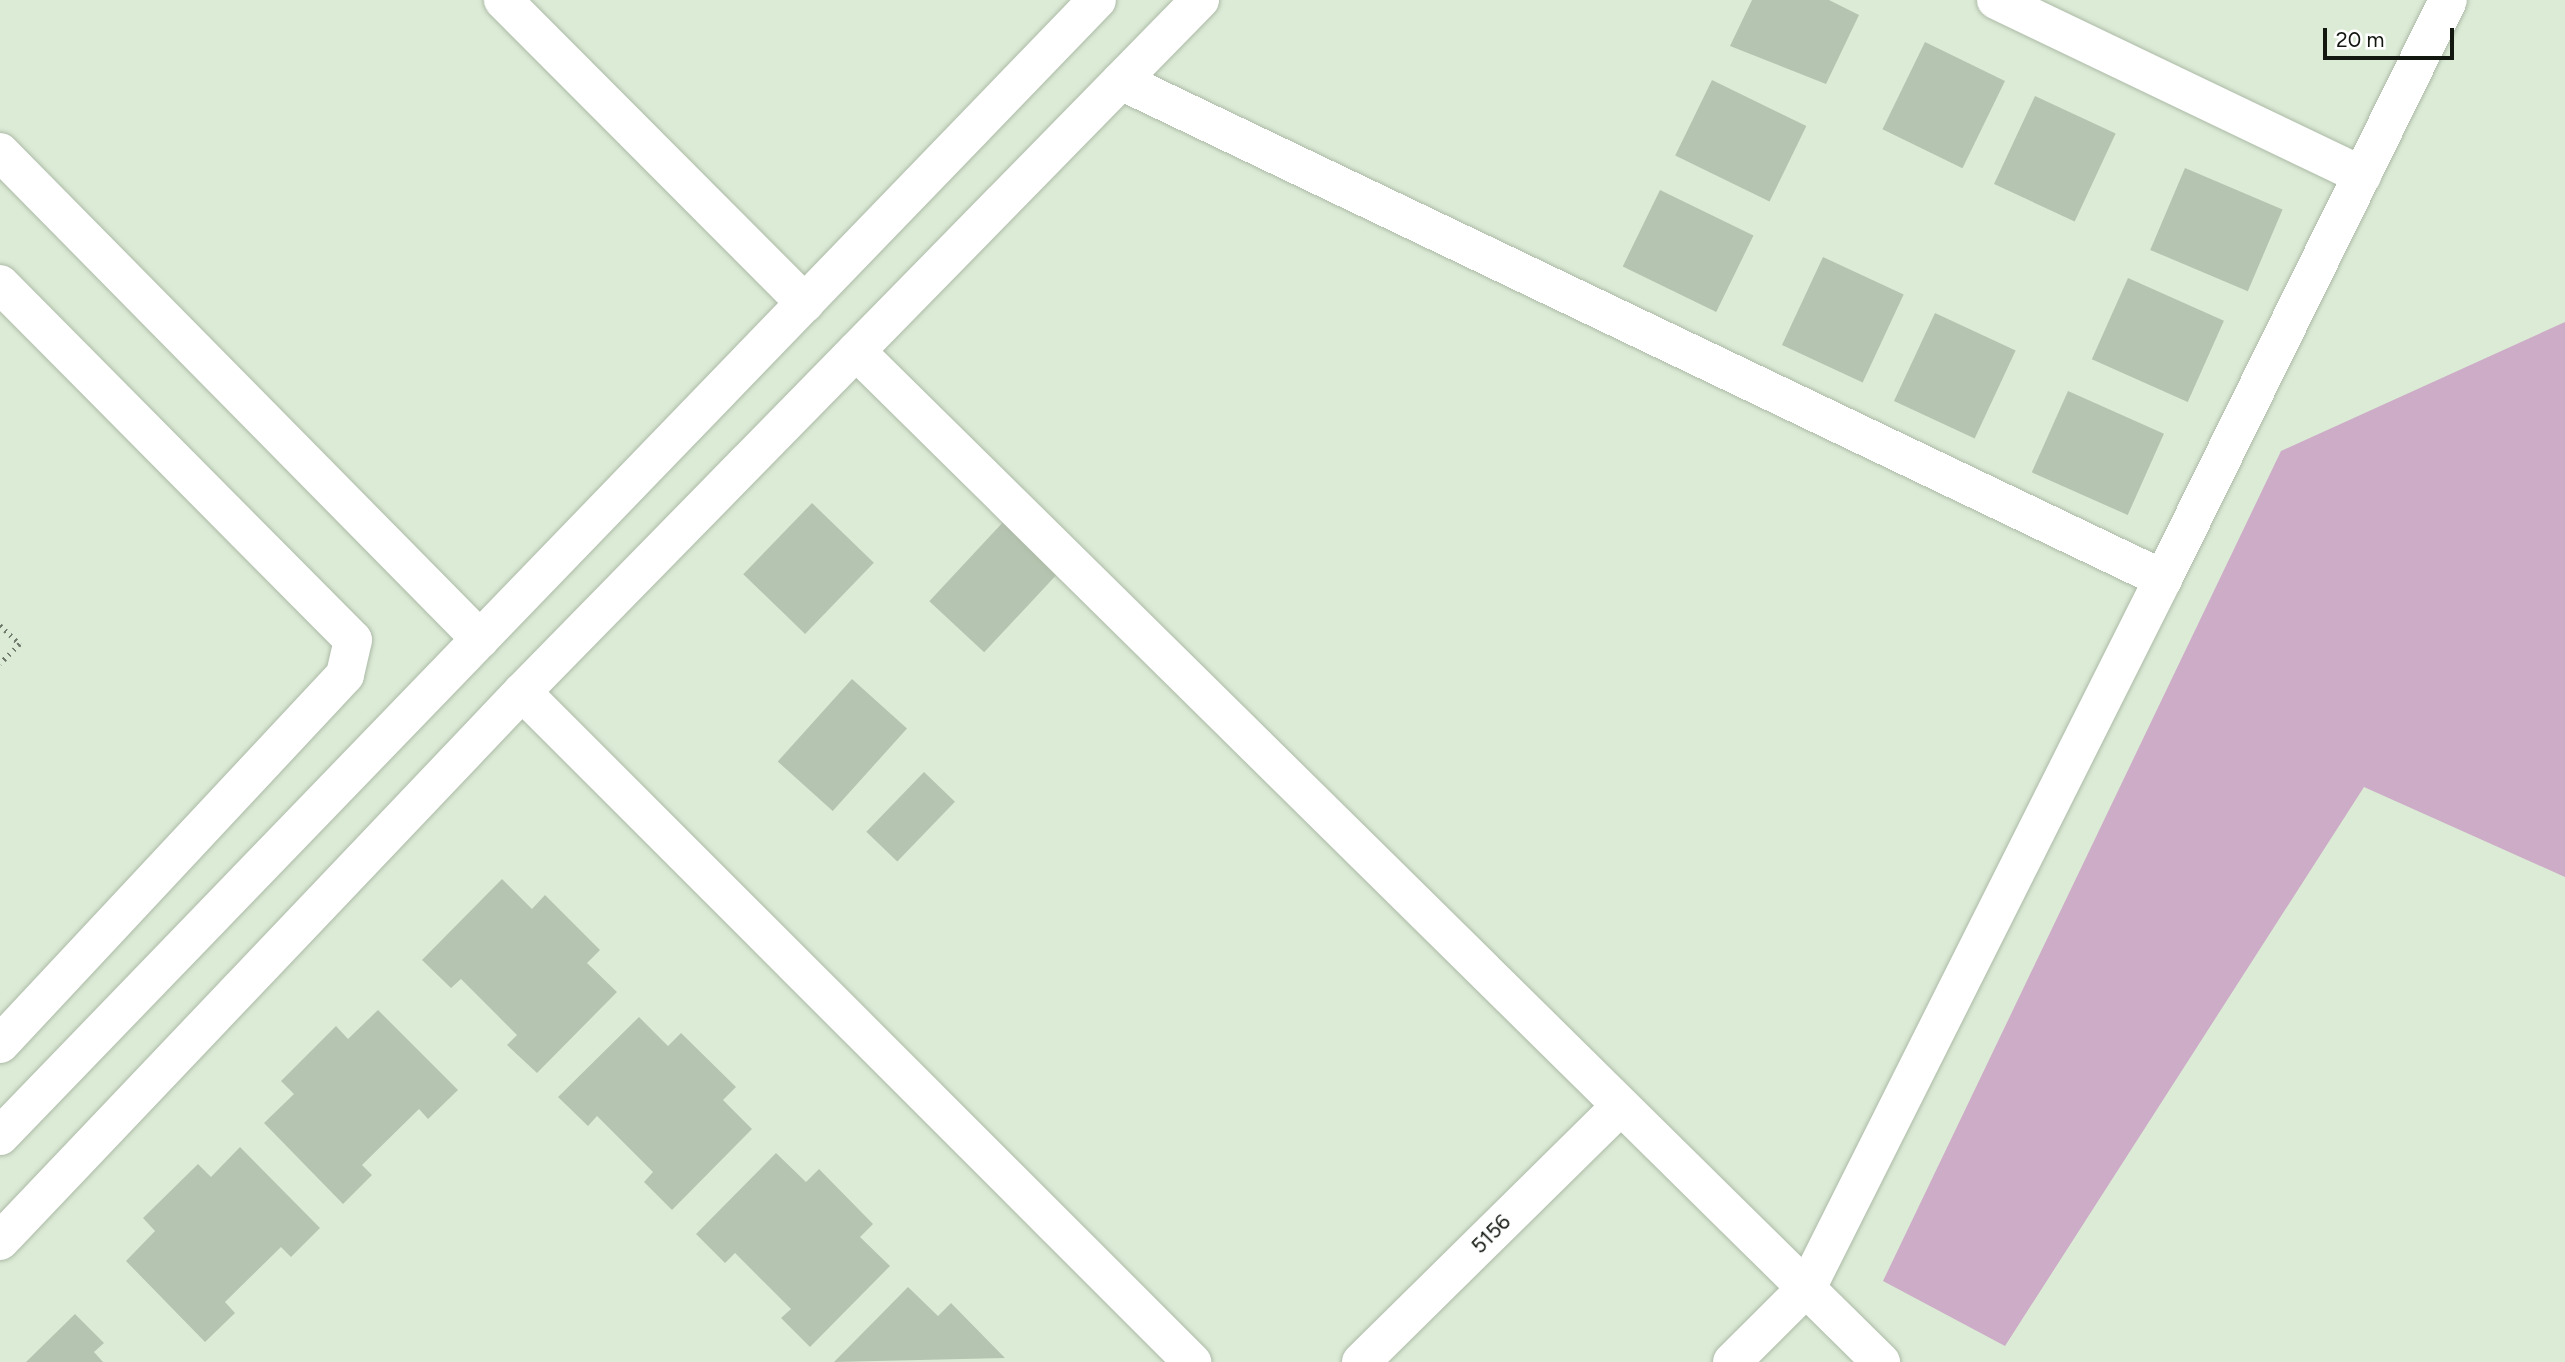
<!DOCTYPE html>
<style>
body{margin:0}
#map{position:relative;width:2565px;height:1362px;overflow:hidden;background:#dcebd6;font-family:Figtree,sans-serif}
div>[style]{position:absolute}
.green>*{inset:0;background:#cdacc7}
.building>*{inset:0;background:#b5c4b0;transform-origin:0 0}
.path>*{height:4.5px;margin-top:-2.25px;transform-origin:0;background:repeating-linear-gradient(90deg,#727c6e 0 2px,transparent 0 7px)}
.roads{filter:drop-shadow(0 0 2px #acbaa7) drop-shadow(0 0 2px #acbaa7)}
.street>*{height:38px;margin:-19px;padding:0 19px;transform-origin:19px;border-radius:19px;background:#fff}
.secondary>*{height:38px;margin:-19px;padding:0 19px;transform-origin:19px;border-radius:19px;background:#fff}
span{translate:-50% -50%;white-space:nowrap;text-align:center;line-height:1.15;-webkit-text-stroke:5px #fff;paint-order:stroke}
.street-label{font-size:21px;color:#121710}
.scale{position:absolute;left:2323px;top:28px;width:131px;height:32px;box-sizing:border-box;border:4px solid #121710;border-top:0;padding-left:9px;font-size:21px;line-height:24px;white-space:nowrap;color:#121710;-webkit-text-stroke:5px #fff;paint-order:stroke}
</style>
<div id="map">
<div class="green">
<div style="clip-path:polygon(2565px 322px,2565px 877px,2364px 787px,2005px 1346px,1883px 1281px,2281px 451px)"></div>
</div>
<div class="building">
<div style="clip-path:polygon(1752px 0,1829px 0,1859px 15px,1826px 84px,1730px 46px)"></div>
<div style="left:1925px;top:42px;width:89px;height:97px;rotate:26deg"></div>
<div style="left:1712px;top:80px;width:105px;height:84px;rotate:26deg"></div>
<div style="left:2035px;top:96px;width:89px;height:97px;rotate:25deg"></div>
<div style="left:2185px;top:168px;width:106px;height:89px;rotate:23deg"></div>
<div style="left:1660px;top:190px;width:104px;height:85px;rotate:26deg"></div>
<div style="left:1823px;top:257px;width:89px;height:97px;rotate:25deg"></div>
<div style="left:2128px;top:278px;width:105px;height:89px;rotate:24deg"></div>
<div style="left:1935px;top:313px;width:89px;height:97px;rotate:25deg"></div>
<div style="left:2068px;top:391px;width:105px;height:89px;rotate:24deg"></div>
<div style="left:812px;top:503px;width:86px;height:99px;rotate:44deg"></div>
<div style="left:1005px;top:520px;width:75px;height:111px;rotate:43deg"></div>
<div style="left:852px;top:679px;width:74px;height:111px;rotate:42deg"></div>
<div style="left:924px;top:772px;width:43px;height:83px;rotate:44deg"></div>
<div style="clip-path:polygon(502px 879px,532px 909px,545px 895px,600px 950px,587px 963px,617px 992px,537px 1073px,507px 1045px,517px 1035px,461px 979px,451px 988px,422px 960px)"></div>
<div style="clip-path:polygon(378px 1010px,458px 1090px,428px 1119px,419px 1109px,362px 1165px,372px 1175px,343px 1204px,264px 1123px,294px 1094px,281px 1081px,336px 1026px,348px 1039px)"></div>
<div style="clip-path:polygon(639px 1017px,668px 1046px,681px 1033px,736px 1087px,723px 1100px,752px 1129px,672px 1210px,644px 1182px,653px 1172px,597px 1116px,588px 1126px,558px 1097px)"></div>
<div style="clip-path:polygon(240px 1147px,320px 1228px,291px 1257px,281px 1247px,225px 1302px,235px 1313px,205px 1342px,126px 1261px,155px 1231px,143px 1218px,198px 1164px,211px 1177px)"></div>
<div style="clip-path:polygon(776px 1153px,806px 1182px,819px 1169px,873px 1224px,860px 1237px,890px 1266px,810px 1347px,781px 1318px,791px 1309px,735px 1253px,725px 1263px,696px 1234px)"></div>
<div style="clip-path:polygon(908px 1287px,938px 1316px,951px 1303px,1005px 1358px,834px 1362px)"></div>
<div style="clip-path:polygon(75px 1314px,104px 1343px,94px 1352px,103px 1362px,26px 1362px)"></div>
</div>
<div class="path">
<div style="left:0;top:625px;width:28px;rotate:44deg"></div>
<div style="left:20px;top:644px;width:28px;rotate:135deg"></div>
</div>
<div class="roads">
<div class="street">
<div style="left:503px;top:0;width:428px;rotate:45.1deg"></div>
<div style="left:1996px;top:0;width:406px;rotate:25.6deg"></div>
<div style="left:1121px;top:81px;width:1155px;rotate:25.54deg"></div>
<div style="left:2163px;top:579px;width:645px;rotate:-63.79deg"></div>
<div style="left:0;top:152px;width:684px;rotate:45.41deg"></div>
<div style="left:0;top:284px;width:501px;rotate:45.24deg"></div>
<div style="left:353px;top:640px;width:36px;rotate:103deg"></div>
<div style="left:345px;top:675px;width:505px;rotate:133.07deg"></div>
<div style="left:856px;top:351px;width:1440px;rotate:44.61deg"></div>
<div style="left:522px;top:692px;width:948px;rotate:45deg"></div>
<div style="left:1361px;top:1362px;width:363px;rotate:-44.6deg"></div>
<div style="left:1732px;top:1362px;width:107px;rotate:-45deg"></div>
<div style="left:1808px;top:1286px;width:791px;rotate:-63.34deg"></div>
</div>
<div class="secondary">
<div style="left:0;top:1136px;width:1579px;rotate:-46deg"></div>
<div style="left:0;top:1241px;width:758px;rotate:-46.44deg"></div>
<div style="left:522px;top:692px;width:969px;rotate:-45.59deg"></div>
</div>
</div>
<div class="street-label">
<span style="left:1491px;top:1234px;rotate:-45deg">5156</span>
</div>
<div class="scale">20 m</div>
</div>
